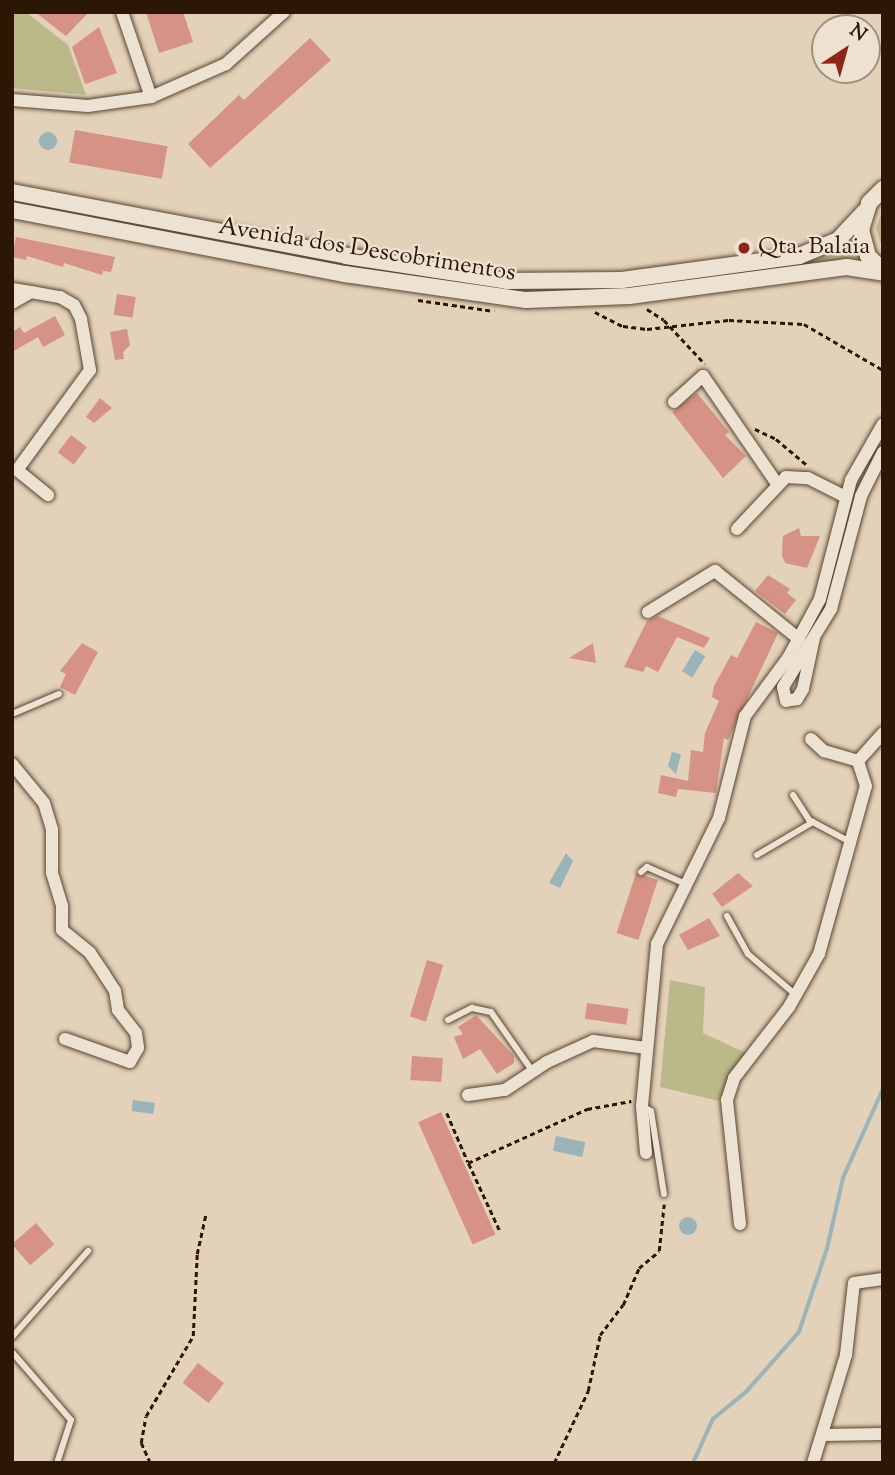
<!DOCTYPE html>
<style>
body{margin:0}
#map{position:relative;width:895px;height:1475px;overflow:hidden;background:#e3d1b9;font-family:"Sorts Mill Goudy",serif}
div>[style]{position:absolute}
.green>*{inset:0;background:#bbb98a}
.water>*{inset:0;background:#9ab4ba;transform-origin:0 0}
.round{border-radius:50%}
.stream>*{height:3.5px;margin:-1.75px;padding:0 1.75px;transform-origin:1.75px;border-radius:1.75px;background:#9ab4ba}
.building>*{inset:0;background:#d59285;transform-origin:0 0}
.path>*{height:2.5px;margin-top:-1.25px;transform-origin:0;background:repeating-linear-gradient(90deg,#2c1604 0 5px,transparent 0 8.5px)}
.roads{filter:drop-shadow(0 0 2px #5a4531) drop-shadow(0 0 2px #5a4531)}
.service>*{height:6px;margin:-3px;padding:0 3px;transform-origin:3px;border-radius:3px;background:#ede1d2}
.minor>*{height:12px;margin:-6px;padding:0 6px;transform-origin:6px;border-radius:6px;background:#ede1d2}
.tertiary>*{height:16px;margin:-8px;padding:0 8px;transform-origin:8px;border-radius:8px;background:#ede1d2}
.dots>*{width:19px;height:19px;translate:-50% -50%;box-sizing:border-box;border:4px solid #ede1d2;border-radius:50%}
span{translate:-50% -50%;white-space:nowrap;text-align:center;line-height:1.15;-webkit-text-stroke:5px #ede1d2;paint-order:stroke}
.poi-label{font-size:24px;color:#2c1604}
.left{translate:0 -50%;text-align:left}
.street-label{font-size:24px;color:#2c1604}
.frame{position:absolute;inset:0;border:14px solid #2c1604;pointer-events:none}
.north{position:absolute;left:811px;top:14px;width:70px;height:70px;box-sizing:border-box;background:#ede1d2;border:2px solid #a09080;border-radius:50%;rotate:36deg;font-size:19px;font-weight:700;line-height:28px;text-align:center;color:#2c1604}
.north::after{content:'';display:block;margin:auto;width:24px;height:32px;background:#8f2418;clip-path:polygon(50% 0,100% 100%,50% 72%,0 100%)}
</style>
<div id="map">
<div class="green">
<div style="clip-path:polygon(12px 12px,26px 12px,68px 45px,86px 95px,12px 88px)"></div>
<div style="clip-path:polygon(883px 209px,883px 250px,876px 228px)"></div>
<div style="clip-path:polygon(852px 240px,861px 259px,589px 291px,818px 259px)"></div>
<div style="clip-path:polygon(670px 980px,705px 987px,703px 1033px,746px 1053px,719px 1101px,660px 1087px)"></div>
</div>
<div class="water">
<div class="round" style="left:39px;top:132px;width:18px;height:18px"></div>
<div style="left:695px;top:650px;width:12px;height:25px;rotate:31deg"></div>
<div style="clip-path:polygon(672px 752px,681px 754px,676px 774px,668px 766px)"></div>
<div style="clip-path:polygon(566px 853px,573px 861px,560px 888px,549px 883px)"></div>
<div style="left:133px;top:1100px;width:22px;height:11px;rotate:8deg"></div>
<div style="left:556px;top:1136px;width:30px;height:15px;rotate:12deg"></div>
<div class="round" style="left:679px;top:1217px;width:18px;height:18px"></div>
</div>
<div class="stream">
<div style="left:693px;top:1463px;width:48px;rotate:-65.6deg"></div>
<div style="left:713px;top:1419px;width:43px;rotate:-39.3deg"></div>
<div style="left:746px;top:1392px;width:80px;rotate:-48.5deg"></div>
<div style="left:799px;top:1332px;width:88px;rotate:-71.4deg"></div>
<div style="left:827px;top:1249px;width:73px;rotate:-77.3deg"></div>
<div style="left:843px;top:1178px;width:98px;rotate:-65.8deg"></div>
</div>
<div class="building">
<div style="clip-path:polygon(35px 12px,89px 12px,66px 36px)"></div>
<div style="clip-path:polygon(146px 12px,183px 12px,193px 42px,159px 53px)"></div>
<div style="clip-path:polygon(99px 27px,117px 73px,85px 84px,72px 47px)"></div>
<div style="clip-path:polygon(310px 38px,331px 60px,210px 168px,188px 144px,239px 95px,244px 100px)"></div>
<div style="left:75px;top:130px;width:94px;height:33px;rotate:10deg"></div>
<div style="clip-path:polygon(16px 237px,115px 257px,111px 272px,103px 271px,102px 275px,64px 263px,63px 267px,27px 256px,26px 260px,12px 257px)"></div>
<div style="left:117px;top:294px;width:19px;height:21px;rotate:9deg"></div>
<div style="clip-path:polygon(55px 316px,65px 335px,43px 347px,38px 337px,12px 352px,12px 332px,20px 327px,24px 333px)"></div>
<div style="clip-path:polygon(127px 329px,130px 345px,123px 352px,124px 359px,115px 360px,110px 332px)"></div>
<div style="clip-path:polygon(697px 393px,729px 432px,725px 435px,746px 456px,723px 478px,672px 412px)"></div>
<div style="clip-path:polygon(100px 398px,112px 408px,94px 423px,86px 417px)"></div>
<div style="left:71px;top:435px;width:20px;height:22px;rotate:37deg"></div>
<div style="clip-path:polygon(799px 528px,801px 536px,820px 536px,807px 568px,785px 563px,782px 555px,783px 536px)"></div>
<div style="clip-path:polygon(768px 575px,790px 589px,787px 593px,796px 600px,785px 614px,755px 591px)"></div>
<div style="clip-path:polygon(658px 616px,710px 638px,704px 648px,677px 637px,658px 672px,646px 666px,643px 672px,624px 667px,647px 621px)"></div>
<div style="clip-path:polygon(756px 622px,778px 633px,728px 740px,724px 738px,716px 793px,678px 789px,676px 797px,658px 793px,661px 775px,688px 781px,691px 750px,703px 752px,705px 733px,719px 701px,712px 697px,714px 686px,731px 655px,737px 658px)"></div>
<div style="clip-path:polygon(82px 643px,98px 652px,75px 695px,60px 687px,66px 674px,60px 671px)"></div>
<div style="clip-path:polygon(593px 643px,596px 663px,569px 658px)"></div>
<div style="left:636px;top:873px;width:23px;height:63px;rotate:18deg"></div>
<div style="clip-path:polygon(738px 873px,753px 886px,722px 907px,712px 894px)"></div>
<div style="clip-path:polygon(709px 918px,720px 936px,688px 950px,679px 935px)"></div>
<div style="left:427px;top:960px;width:17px;height:59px;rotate:17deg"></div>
<div style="left:587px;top:1003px;width:42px;height:16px;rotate:8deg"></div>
<div style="clip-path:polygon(476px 1015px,514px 1056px,514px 1063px,497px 1074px,480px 1049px,463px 1059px,454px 1037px,463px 1034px,458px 1027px)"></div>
<div style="left:412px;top:1056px;width:31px;height:24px;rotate:4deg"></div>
<div style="left:441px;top:1112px;width:134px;height:25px;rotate:66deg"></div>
<div style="left:36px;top:1223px;width:28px;height:32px;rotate:49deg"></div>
<div style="left:198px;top:1363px;width:33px;height:25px;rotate:38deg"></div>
</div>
<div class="path">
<div style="left:418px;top:300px;width:77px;rotate:8.2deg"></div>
<div style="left:647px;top:309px;width:20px;rotate:33deg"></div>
<div style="left:664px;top:320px;width:60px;rotate:47deg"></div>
<div style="left:595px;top:312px;width:31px;rotate:27deg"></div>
<div style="left:623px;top:326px;width:24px;rotate:7deg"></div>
<div style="left:647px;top:329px;width:82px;rotate:-6.3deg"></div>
<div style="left:729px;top:320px;width:75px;rotate:3.1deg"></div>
<div style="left:804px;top:324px;width:91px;rotate:30.2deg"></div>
<div style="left:755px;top:429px;width:23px;rotate:25deg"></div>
<div style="left:776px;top:439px;width:40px;rotate:40deg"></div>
<div style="left:447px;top:1113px;width:53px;rotate:66.8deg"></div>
<div style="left:499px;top:1230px;width:74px;rotate:-114.8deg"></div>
<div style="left:468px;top:1163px;width:131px;rotate:-24.4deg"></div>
<div style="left:587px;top:1109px;width:45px;rotate:-10.3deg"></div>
<div style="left:150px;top:1463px;width:22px;rotate:-114deg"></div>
<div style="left:141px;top:1443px;width:27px;rotate:-80deg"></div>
<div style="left:146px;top:1416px;width:93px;rotate:-59.6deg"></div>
<div style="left:193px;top:1336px;width:82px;rotate:-87.2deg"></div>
<div style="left:197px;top:1254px;width:42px;rotate:-77.6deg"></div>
<div style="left:554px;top:1463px;width:80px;rotate:-64.7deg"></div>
<div style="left:588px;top:1391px;width:57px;rotate:-77.9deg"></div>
<div style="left:600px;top:1335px;width:38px;rotate:-53deg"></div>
<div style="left:623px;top:1305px;width:40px;rotate:-66.6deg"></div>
<div style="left:639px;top:1268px;width:26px;rotate:-40deg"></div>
<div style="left:659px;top:1251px;width:47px;rotate:-83.9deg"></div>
</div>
<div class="roads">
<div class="service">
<div style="left:12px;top:714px;width:51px;rotate:-23.1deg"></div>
<div style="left:793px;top:795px;width:30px;rotate:57deg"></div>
<div style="left:809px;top:820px;width:47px;rotate:28.2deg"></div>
<div style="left:757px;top:855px;width:65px;rotate:-30.5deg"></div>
<div style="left:641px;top:872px;width:8px;rotate:-40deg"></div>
<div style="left:647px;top:867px;width:43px;rotate:23.6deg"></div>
<div style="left:727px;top:916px;width:43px;rotate:61.1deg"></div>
<div style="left:748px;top:954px;width:63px;rotate:40.5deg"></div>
<div style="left:448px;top:1020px;width:27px;rotate:-27deg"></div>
<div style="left:472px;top:1008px;width:19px;rotate:12deg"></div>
<div style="left:491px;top:1012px;width:73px;rotate:55deg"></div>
<div style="left:644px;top:1107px;width:8px;rotate:30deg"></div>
<div style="left:651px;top:1111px;width:84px;rotate:81.1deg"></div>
<div style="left:12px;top:1337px;width:115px;rotate:-48.5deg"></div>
<div style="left:12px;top:1352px;width:90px;rotate:49.1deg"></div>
<div style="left:71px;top:1420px;width:45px;rotate:108deg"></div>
</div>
<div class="minor">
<div style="left:122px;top:12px;width:90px;rotate:71.2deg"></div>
<div style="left:12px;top:100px;width:76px;rotate:4.5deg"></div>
<div style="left:88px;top:106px;width:64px;rotate:-8.1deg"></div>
<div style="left:151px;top:97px;width:82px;rotate:-23.7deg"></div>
<div style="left:226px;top:64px;width:78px;rotate:-41.9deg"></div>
<div style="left:12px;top:289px;width:19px;rotate:9deg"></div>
<div style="left:12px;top:303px;width:22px;rotate:-30deg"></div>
<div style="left:31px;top:292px;width:29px;rotate:10deg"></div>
<div style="left:60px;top:297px;width:16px;rotate:30deg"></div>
<div style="left:74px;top:305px;width:16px;rotate:63deg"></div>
<div style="left:81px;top:319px;width:52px;rotate:80deg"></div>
<div style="left:90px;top:370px;width:124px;rotate:126.1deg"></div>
<div style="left:17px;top:470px;width:40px;rotate:39deg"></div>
<div style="left:674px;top:402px;width:39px;rotate:-42deg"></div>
<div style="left:703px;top:376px;width:132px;rotate:55.5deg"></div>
<div style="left:737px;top:529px;width:71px;rotate:-46.7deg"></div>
<div style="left:786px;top:477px;width:22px;rotate:3deg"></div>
<div style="left:808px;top:478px;width:42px;rotate:26.6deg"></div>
<div style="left:648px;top:612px;width:79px;rotate:-31.5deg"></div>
<div style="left:715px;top:571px;width:108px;rotate:39deg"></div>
<div style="left:814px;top:638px;width:52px;rotate:102.2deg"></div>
<div style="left:803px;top:689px;width:12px;rotate:121deg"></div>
<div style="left:797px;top:699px;width:11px;rotate:170deg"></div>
<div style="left:786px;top:701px;width:14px;rotate:-102deg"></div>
<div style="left:783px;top:687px;width:92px;rotate:-58.4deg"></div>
<div style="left:831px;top:609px;width:117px;rotate:-75.1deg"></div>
<div style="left:861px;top:496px;width:49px;rotate:-63.4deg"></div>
<div style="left:811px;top:739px;width:18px;rotate:43deg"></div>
<div style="left:824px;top:751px;width:35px;rotate:16deg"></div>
<div style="left:12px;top:764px;width:50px;rotate:50.6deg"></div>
<div style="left:44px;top:803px;width:28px;rotate:73deg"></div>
<div style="left:52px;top:830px;width:43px;rotate:90deg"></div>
<div style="left:52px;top:873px;width:34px;rotate:73deg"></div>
<div style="left:62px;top:906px;width:24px;rotate:90deg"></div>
<div style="left:62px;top:930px;width:36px;rotate:39deg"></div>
<div style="left:90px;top:953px;width:25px;rotate:56deg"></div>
<div style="left:104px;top:974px;width:20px;rotate:57deg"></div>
<div style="left:115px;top:991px;width:19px;rotate:81deg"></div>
<div style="left:118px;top:1010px;width:29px;rotate:52deg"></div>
<div style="left:136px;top:1033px;width:15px;rotate:82deg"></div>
<div style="left:138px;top:1048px;width:16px;rotate:120deg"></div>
<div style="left:130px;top:1062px;width:69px;rotate:-160.5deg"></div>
<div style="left:468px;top:1095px;width:37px;rotate:-8deg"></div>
<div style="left:505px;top:1090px;width:50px;rotate:-33.7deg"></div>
<div style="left:547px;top:1062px;width:51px;rotate:-24.5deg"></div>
<div style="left:593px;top:1041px;width:54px;rotate:7.4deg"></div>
<div style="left:646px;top:1153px;width:47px;rotate:-94.9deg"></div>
<div style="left:642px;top:1106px;width:163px;rotate:-84.7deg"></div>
<div style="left:657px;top:944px;width:140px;rotate:-63.8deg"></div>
<div style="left:719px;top:818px;width:105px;rotate:-75.7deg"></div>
<div style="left:745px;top:716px;width:72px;rotate:-53.4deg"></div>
<div style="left:788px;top:658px;width:67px;rotate:-61.5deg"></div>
<div style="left:820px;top:599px;width:123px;rotate:-75.4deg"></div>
<div style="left:851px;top:480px;width:64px;rotate:-60.3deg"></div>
<div style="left:740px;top:1224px;width:125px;rotate:-96deg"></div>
<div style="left:727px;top:1100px;width:23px;rotate:-72deg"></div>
<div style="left:734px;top:1078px;width:90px;rotate:-52.2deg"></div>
<div style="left:789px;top:1007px;width:61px;rotate:-60.5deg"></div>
<div style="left:819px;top:954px;width:174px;rotate:-74.4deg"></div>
<div style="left:866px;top:786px;width:26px;rotate:-108deg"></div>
<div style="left:858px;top:761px;width:38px;rotate:-48deg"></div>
<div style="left:822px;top:1435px;width:61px;rotate:-0.9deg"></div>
<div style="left:813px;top:1463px;width:113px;rotate:-73deg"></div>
<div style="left:846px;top:1355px;width:72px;rotate:-83.7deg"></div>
<div style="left:854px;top:1283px;width:29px;rotate:-8deg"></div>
</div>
<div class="tertiary">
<div style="left:12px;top:192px;width:340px;rotate:10.8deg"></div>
<div style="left:346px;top:256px;width:163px;rotate:8.8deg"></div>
<div style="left:507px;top:281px;width:115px;rotate:-0.5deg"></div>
<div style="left:622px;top:280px;width:179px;rotate:-7.7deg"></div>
<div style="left:799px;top:256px;width:42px;rotate:-22.3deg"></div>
<div style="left:838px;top:240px;width:38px;rotate:-47deg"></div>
<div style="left:12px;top:210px;width:339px;rotate:10.9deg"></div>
<div style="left:345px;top:274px;width:183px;rotate:8.2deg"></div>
<div style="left:526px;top:300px;width:103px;rotate:-2.2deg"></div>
<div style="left:629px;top:296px;width:220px;rotate:-7.6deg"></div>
<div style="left:847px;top:267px;width:36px;rotate:9deg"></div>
<div style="left:882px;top:270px;width:20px;rotate:-135deg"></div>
<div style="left:868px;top:256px;width:27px;rotate:-105deg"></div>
<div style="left:861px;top:230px;width:28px;rotate:-73deg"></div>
<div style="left:869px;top:203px;width:20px;rotate:-45deg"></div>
</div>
</div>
<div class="dots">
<div style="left:744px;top:248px;background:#8f2418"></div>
</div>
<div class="poi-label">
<span class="left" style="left:758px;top:248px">Qta. Balaia</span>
</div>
<div class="street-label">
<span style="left:367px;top:251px;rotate:9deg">Avenida dos Descobrimentos</span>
</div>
<div class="frame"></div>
<div class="north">N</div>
</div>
